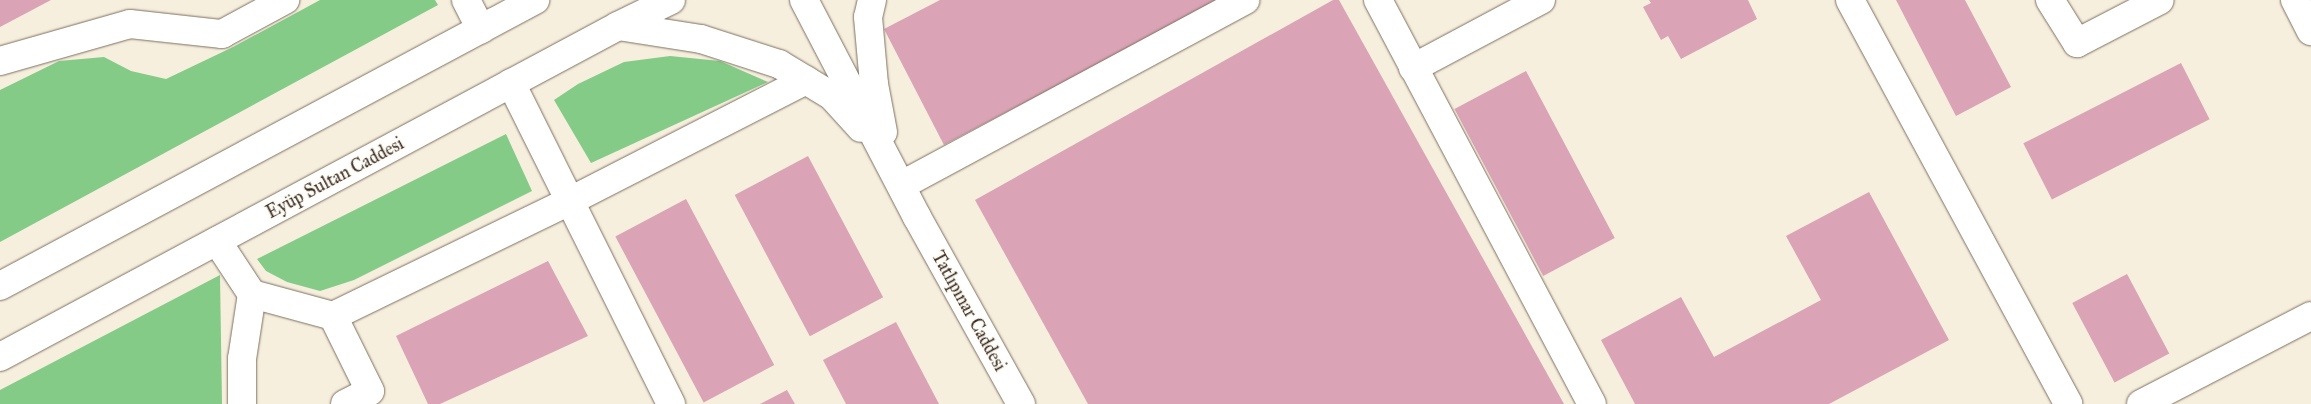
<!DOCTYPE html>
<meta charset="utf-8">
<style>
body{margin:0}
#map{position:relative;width:2311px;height:404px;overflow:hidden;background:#f7efdd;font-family:"IM FELL Great Primer",serif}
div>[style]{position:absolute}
.green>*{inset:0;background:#83cb87}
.building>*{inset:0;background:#daa3b6;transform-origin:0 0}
.roads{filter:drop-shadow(0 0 1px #7d6f61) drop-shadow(0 0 1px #7d6f61)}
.minor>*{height:28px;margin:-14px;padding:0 14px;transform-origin:14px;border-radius:14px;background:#fff}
.major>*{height:28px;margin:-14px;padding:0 14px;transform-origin:14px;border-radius:14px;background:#fff}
span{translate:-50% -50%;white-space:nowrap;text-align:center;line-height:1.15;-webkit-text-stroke:4.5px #fdfcf7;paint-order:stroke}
.street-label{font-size:18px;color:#3b2a1e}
</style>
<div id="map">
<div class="green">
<div style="clip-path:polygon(320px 0,435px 0,438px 5px,0 242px,0 90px,59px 61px,104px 57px,131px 71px,166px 79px,233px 47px)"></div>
<div style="clip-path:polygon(670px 56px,720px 61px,768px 82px,591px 163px,554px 100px,578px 84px,624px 62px)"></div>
<div style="clip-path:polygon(506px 134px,532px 191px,354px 280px,320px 291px,287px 282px,266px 271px,257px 259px)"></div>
<div style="clip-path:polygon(220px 275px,222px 404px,0 404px,0 390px)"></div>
</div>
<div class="building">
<div style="clip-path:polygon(0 0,51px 0,0 27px)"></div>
<div style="clip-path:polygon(940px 0,1220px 0,944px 145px,884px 29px)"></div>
<div style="clip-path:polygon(1333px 0,1339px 0,1564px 404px,1088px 404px,975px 200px)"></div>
<div style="clip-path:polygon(1649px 0,1748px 0,1757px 19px,1681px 59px,1668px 36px,1661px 40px,1643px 7px,1651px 3px)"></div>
<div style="clip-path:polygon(1896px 0,1965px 0,2011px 87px,1956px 116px)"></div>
<div style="left:2181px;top:63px;width:63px;height:177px;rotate:63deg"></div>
<div style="left:1526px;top:71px;width:189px;height:81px;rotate:62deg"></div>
<div style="left:808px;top:156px;width:160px;height:83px;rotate:62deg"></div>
<div style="clip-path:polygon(1869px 192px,1949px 340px,1829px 404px,1635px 404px,1601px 340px,1681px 297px,1714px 357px,1821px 300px,1786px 236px)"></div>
<div style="left:686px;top:199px;width:188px;height:80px;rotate:62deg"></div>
<div style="clip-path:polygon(548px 261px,588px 336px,440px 404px,428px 404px,396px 336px)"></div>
<div style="left:2127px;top:274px;width:90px;height:62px;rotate:62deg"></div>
<div style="clip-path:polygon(896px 322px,939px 404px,846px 404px,823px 360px)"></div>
<div style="clip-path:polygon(787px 390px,795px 404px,760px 404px)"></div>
</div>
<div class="roads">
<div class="minor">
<div style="left:466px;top:0;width:33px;rotate:63deg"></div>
<div style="left:804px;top:0;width:245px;rotate:62.5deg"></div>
<div style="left:917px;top:217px;width:214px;rotate:60.9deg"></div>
<div style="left:872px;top:0;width:17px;rotate:103deg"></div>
<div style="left:868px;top:17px;width:67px;rotate:84.9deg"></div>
<div style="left:874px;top:84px;width:49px;rotate:79.4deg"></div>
<div style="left:1378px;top:0;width:457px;rotate:62.1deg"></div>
<div style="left:1850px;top:0;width:459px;rotate:61.6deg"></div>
<div style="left:2050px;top:0;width:51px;rotate:57.9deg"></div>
<div style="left:2077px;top:43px;width:93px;rotate:-27.4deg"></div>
<div style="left:2295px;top:0;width:35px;rotate:63deg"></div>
<div style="left:618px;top:26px;width:84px;rotate:8.9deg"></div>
<div style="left:701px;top:39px;width:82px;rotate:17.8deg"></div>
<div style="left:779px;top:64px;width:62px;rotate:31.1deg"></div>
<div style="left:832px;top:96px;width:43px;rotate:47.8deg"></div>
<div style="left:0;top:61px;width:135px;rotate:-15.9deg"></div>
<div style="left:130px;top:24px;width:93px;rotate:6.2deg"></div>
<div style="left:222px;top:34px;width:72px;rotate:-28.4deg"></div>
<div style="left:1413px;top:68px;width:145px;rotate:-28deg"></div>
<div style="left:511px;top:83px;width:359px;rotate:63.5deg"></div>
<div style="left:902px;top:185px;width:390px;rotate:-28.3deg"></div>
<div style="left:217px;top:241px;width:64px;rotate:56.6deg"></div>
<div style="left:252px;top:294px;width:84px;rotate:15.2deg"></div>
<div style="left:242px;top:404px;width:45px;rotate:-90deg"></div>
<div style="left:242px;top:359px;width:66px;rotate:-81.3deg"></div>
<div style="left:345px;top:404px;width:28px;rotate:-27deg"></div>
<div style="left:370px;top:391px;width:84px;rotate:-116.3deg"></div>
<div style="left:333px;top:316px;width:263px;rotate:-25.9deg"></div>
<div style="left:570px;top:201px;width:265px;rotate:-27.1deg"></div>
<div style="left:2141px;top:404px;width:191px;rotate:-27.4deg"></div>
</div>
<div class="major">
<div style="left:0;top:286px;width:607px;rotate:-28.13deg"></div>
<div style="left:0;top:357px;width:701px;rotate:-28.17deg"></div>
<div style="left:618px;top:26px;width:59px;rotate:-26.1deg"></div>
</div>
</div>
<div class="street-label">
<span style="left:335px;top:178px;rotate:-28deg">Eyüp Sultan Caddesi</span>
<span style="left:969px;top:311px;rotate:61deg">Tatlıpınar Caddesi</span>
</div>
</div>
